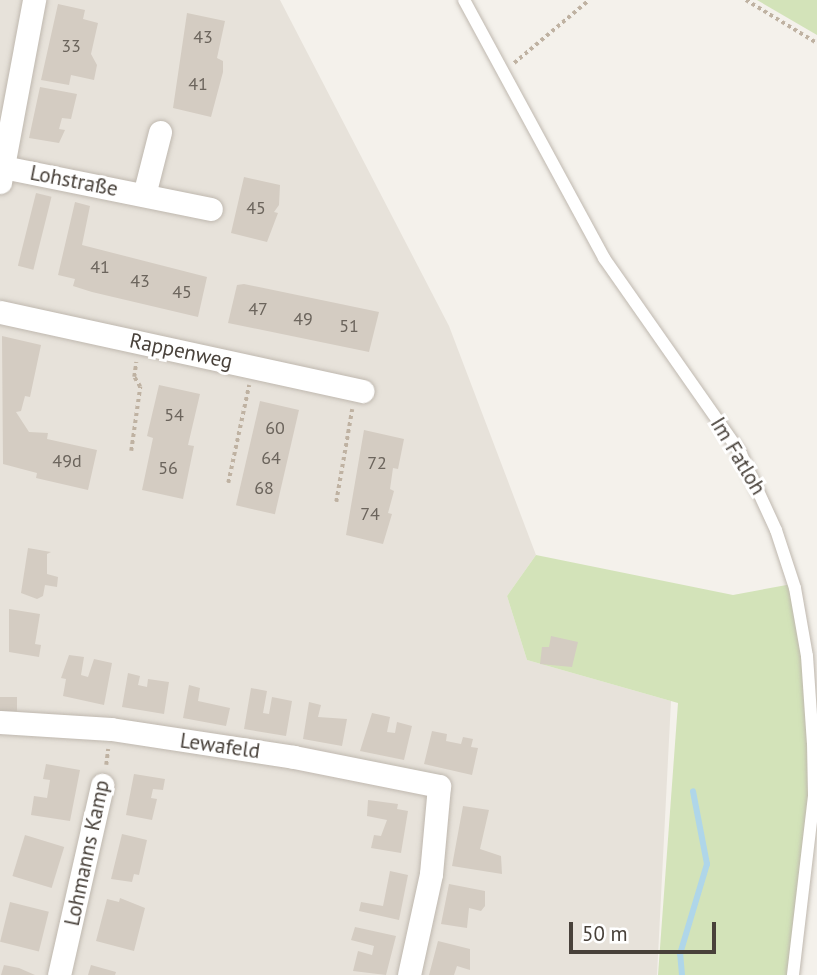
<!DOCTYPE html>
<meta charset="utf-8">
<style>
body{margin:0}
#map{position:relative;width:817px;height:975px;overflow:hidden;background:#f4f1eb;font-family:"PT Sans",sans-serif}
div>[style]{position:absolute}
.residential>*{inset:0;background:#e7e2da}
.green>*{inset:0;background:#d3e3b9}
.stream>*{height:6px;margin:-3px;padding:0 3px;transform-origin:3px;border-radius:3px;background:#afd6e9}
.building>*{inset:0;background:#d4ccc2;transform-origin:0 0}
.path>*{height:3.5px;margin-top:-1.75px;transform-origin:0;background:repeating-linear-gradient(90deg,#bfb2a2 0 3.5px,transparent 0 7px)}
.roads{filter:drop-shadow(0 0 2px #bfb8af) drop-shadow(0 0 2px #bfb8af)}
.service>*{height:12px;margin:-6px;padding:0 6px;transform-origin:6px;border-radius:6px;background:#fff}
.minor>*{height:23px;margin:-11.5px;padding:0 11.5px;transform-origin:11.5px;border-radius:11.5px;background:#fff}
span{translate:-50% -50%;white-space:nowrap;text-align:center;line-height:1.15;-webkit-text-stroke:6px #fff;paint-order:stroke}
.number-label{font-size:18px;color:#6b645c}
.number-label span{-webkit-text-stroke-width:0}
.street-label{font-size:21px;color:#48413a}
.scale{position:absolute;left:569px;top:922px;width:147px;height:32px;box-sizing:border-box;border:4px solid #48413a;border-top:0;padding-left:9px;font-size:21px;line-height:24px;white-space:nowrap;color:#48413a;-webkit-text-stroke:5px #fff;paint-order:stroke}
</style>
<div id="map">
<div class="residential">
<div style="clip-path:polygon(0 0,280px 0,449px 326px,536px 555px,507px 596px,527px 660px,671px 701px,657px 975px,0 975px)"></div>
</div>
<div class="green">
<div style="clip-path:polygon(757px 0,817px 0,817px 35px)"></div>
<div style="clip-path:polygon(536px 555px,733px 595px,792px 584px,806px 655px,813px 794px,792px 975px,658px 975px,678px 703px,527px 660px,507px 596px)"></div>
</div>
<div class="stream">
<div style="left:682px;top:975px;width:21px;rotate:-95deg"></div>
<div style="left:680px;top:954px;width:94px;rotate:-73.3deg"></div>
<div style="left:707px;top:864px;width:74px;rotate:-100.9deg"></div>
</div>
<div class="building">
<div style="clip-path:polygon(58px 4px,85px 10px,83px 19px,98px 23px,91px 54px,97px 65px,94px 80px,71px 75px,69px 85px,41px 80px)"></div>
<div style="clip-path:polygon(187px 13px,225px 21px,217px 58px,223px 61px,223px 72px,211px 117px,173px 108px)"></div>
<div style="clip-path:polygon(40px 87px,77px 94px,71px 119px,62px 118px,59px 129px,65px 130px,59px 143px,29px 138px)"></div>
<div style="clip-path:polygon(244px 177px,280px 185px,279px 205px,274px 212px,278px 213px,267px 242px,231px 233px)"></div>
<div style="left:36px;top:193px;width:16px;height:75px;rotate:14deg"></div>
<div style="clip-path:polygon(75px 202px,90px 206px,82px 245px,207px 277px,198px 317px,92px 292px,73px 286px,75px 279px,58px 275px)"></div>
<div style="clip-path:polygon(244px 284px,379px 312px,369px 352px,228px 323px,237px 285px)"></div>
<div style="clip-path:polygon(2px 336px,41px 345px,30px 397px,25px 396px,21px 411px,16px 412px,29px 432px,48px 433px,47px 439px,97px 450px,88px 490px,36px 478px,37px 473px,3px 464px)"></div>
<div style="clip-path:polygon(159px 385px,200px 394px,188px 445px,194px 446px,183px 499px,142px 490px,153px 438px,147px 436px)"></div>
<div style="left:260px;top:401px;width:40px;height:107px;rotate:13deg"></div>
<div style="clip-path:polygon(364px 430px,404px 439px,398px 469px,393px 468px,390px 489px,394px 491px,388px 513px,392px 514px,383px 544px,346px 535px)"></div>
<div style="clip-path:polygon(28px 548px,51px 552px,47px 554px,47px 574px,58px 577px,57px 587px,45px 585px,43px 596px,37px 599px,21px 593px)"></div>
<div style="clip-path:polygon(9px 609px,40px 614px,35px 644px,41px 645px,39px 657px,9px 652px)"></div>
<div style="clip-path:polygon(551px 636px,578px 642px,572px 667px,540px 664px,542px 647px,549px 647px)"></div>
<div style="clip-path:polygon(69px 655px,84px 657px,81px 675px,88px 677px,94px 659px,112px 663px,104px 705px,63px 696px,66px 679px,61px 678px)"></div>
<div style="clip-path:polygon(128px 673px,140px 676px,138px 685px,147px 687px,148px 679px,169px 682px,164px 714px,122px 707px)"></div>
<div style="clip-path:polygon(189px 685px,200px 688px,198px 701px,230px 708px,226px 726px,183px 718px)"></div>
<div style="clip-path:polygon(251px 688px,267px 691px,263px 713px,269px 714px,272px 697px,292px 701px,286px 736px,244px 729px)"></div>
<div style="left:0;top:697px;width:17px;height:14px"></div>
<div style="clip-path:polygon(309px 702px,321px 705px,318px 717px,347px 719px,342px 746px,303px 739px)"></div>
<div style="clip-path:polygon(372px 713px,390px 717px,387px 732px,395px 733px,397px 722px,412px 726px,404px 760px,360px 751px)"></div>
<div style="clip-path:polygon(432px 731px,447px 734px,446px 741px,461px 744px,463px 737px,473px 739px,471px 747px,478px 748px,472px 775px,424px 764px)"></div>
<div style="clip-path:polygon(46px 764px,80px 770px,70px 821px,31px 815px,34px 796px,47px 798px,50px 780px,43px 779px)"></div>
<div style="clip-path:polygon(134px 774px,165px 779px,163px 790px,153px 789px,151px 798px,157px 799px,152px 820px,126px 815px)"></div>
<div style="clip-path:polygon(368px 800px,398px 804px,397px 809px,408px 811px,401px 853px,371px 848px,374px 835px,381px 836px,387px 820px,367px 816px)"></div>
<div style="clip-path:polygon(463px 806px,489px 810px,480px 849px,501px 856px,502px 874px,452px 866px)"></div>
<div style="clip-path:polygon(122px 834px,147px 840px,139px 875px,134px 874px,132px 882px,111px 879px)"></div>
<div style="left:25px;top:835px;width:41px;height:43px;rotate:17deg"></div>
<div style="clip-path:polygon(390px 871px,408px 875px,399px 920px,359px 911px,361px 902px,383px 906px)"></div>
<div style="clip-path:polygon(449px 884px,485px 891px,485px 906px,481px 911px,469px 908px,467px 928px,441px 924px)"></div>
<div style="clip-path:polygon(120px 898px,145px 908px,134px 951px,96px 941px,107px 899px,119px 902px)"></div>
<div style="left:10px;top:902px;width:40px;height:41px;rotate:14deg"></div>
<div style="clip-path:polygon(355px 927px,396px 936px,386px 975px,353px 971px,358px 951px,372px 955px,374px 946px,351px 940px)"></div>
<div style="clip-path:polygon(438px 941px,470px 949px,470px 970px,457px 966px,454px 975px,429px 975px)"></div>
<div style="clip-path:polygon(4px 965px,19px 968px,35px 975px,1px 975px)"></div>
<div style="clip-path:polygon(91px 965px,116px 972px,115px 975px,88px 975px)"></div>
</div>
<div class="path">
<div style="left:746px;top:0;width:83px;rotate:31.2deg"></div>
<div style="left:514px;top:63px;width:98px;rotate:-40deg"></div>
<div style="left:131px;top:451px;width:65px;rotate:-82deg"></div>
<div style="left:140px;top:387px;width:12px;rotate:-121deg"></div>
<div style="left:134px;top:377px;width:15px;rotate:-82deg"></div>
<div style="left:228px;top:483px;width:100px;rotate:-77.9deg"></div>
<div style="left:336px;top:502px;width:94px;rotate:-80.2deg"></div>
<div style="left:106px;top:765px;width:16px;rotate:-83deg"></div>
</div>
<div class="roads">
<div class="service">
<div style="left:464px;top:0;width:294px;rotate:61.5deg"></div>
<div style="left:604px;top:258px;width:239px;rotate:55deg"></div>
<div style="left:741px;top:454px;width:84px;rotate:65.3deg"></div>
<div style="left:776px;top:530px;width:61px;rotate:71.9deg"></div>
<div style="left:795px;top:588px;width:69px;rotate:80deg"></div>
<div style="left:807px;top:656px;width:87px;rotate:86.1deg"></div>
<div style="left:813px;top:743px;width:53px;rotate:88.9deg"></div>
<div style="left:814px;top:796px;width:180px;rotate:96.7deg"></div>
</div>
<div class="minor">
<div style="left:3px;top:167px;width:212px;rotate:11.4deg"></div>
<div style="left:0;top:182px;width:185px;rotate:-79.4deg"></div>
<div style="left:144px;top:195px;width:65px;rotate:-75.7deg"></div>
<div style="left:0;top:312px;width:371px;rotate:12.3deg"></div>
<div style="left:0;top:722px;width:111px;rotate:3.6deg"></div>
<div style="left:111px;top:729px;width:185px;rotate:8.7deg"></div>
<div style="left:294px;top:757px;width:148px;rotate:11.3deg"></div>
<div style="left:439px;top:786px;width:88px;rotate:95.2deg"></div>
<div style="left:431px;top:874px;width:103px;rotate:102.3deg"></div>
<div style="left:59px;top:975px;width:195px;rotate:-77.2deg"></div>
</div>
</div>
<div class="number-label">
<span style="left:203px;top:37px">43</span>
<span style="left:71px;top:46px">33</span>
<span style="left:198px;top:84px">41</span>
<span style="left:256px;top:208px">45</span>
<span style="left:100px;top:267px">41</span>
<span style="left:140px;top:281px">43</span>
<span style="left:182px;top:292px">45</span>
<span style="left:258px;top:309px">47</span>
<span style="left:303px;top:319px">49</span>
<span style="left:349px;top:326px">51</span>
<span style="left:174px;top:415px">54</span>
<span style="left:275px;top:428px">60</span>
<span style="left:271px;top:458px">64</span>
<span style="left:67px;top:461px">49d</span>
<span style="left:377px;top:463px">72</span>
<span style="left:168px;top:468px">56</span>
<span style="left:264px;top:488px">68</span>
<span style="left:370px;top:514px">74</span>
</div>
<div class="street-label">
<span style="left:74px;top:181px;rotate:11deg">Lohstraße</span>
<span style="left:181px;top:351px;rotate:12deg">Rappenweg</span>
<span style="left:738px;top:456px;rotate:59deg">Im Fatloh</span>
<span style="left:220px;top:746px;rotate:8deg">Lewafeld</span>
<span style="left:87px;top:853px;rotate:-78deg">Lohmanns Kamp</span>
</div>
<div class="scale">50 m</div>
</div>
